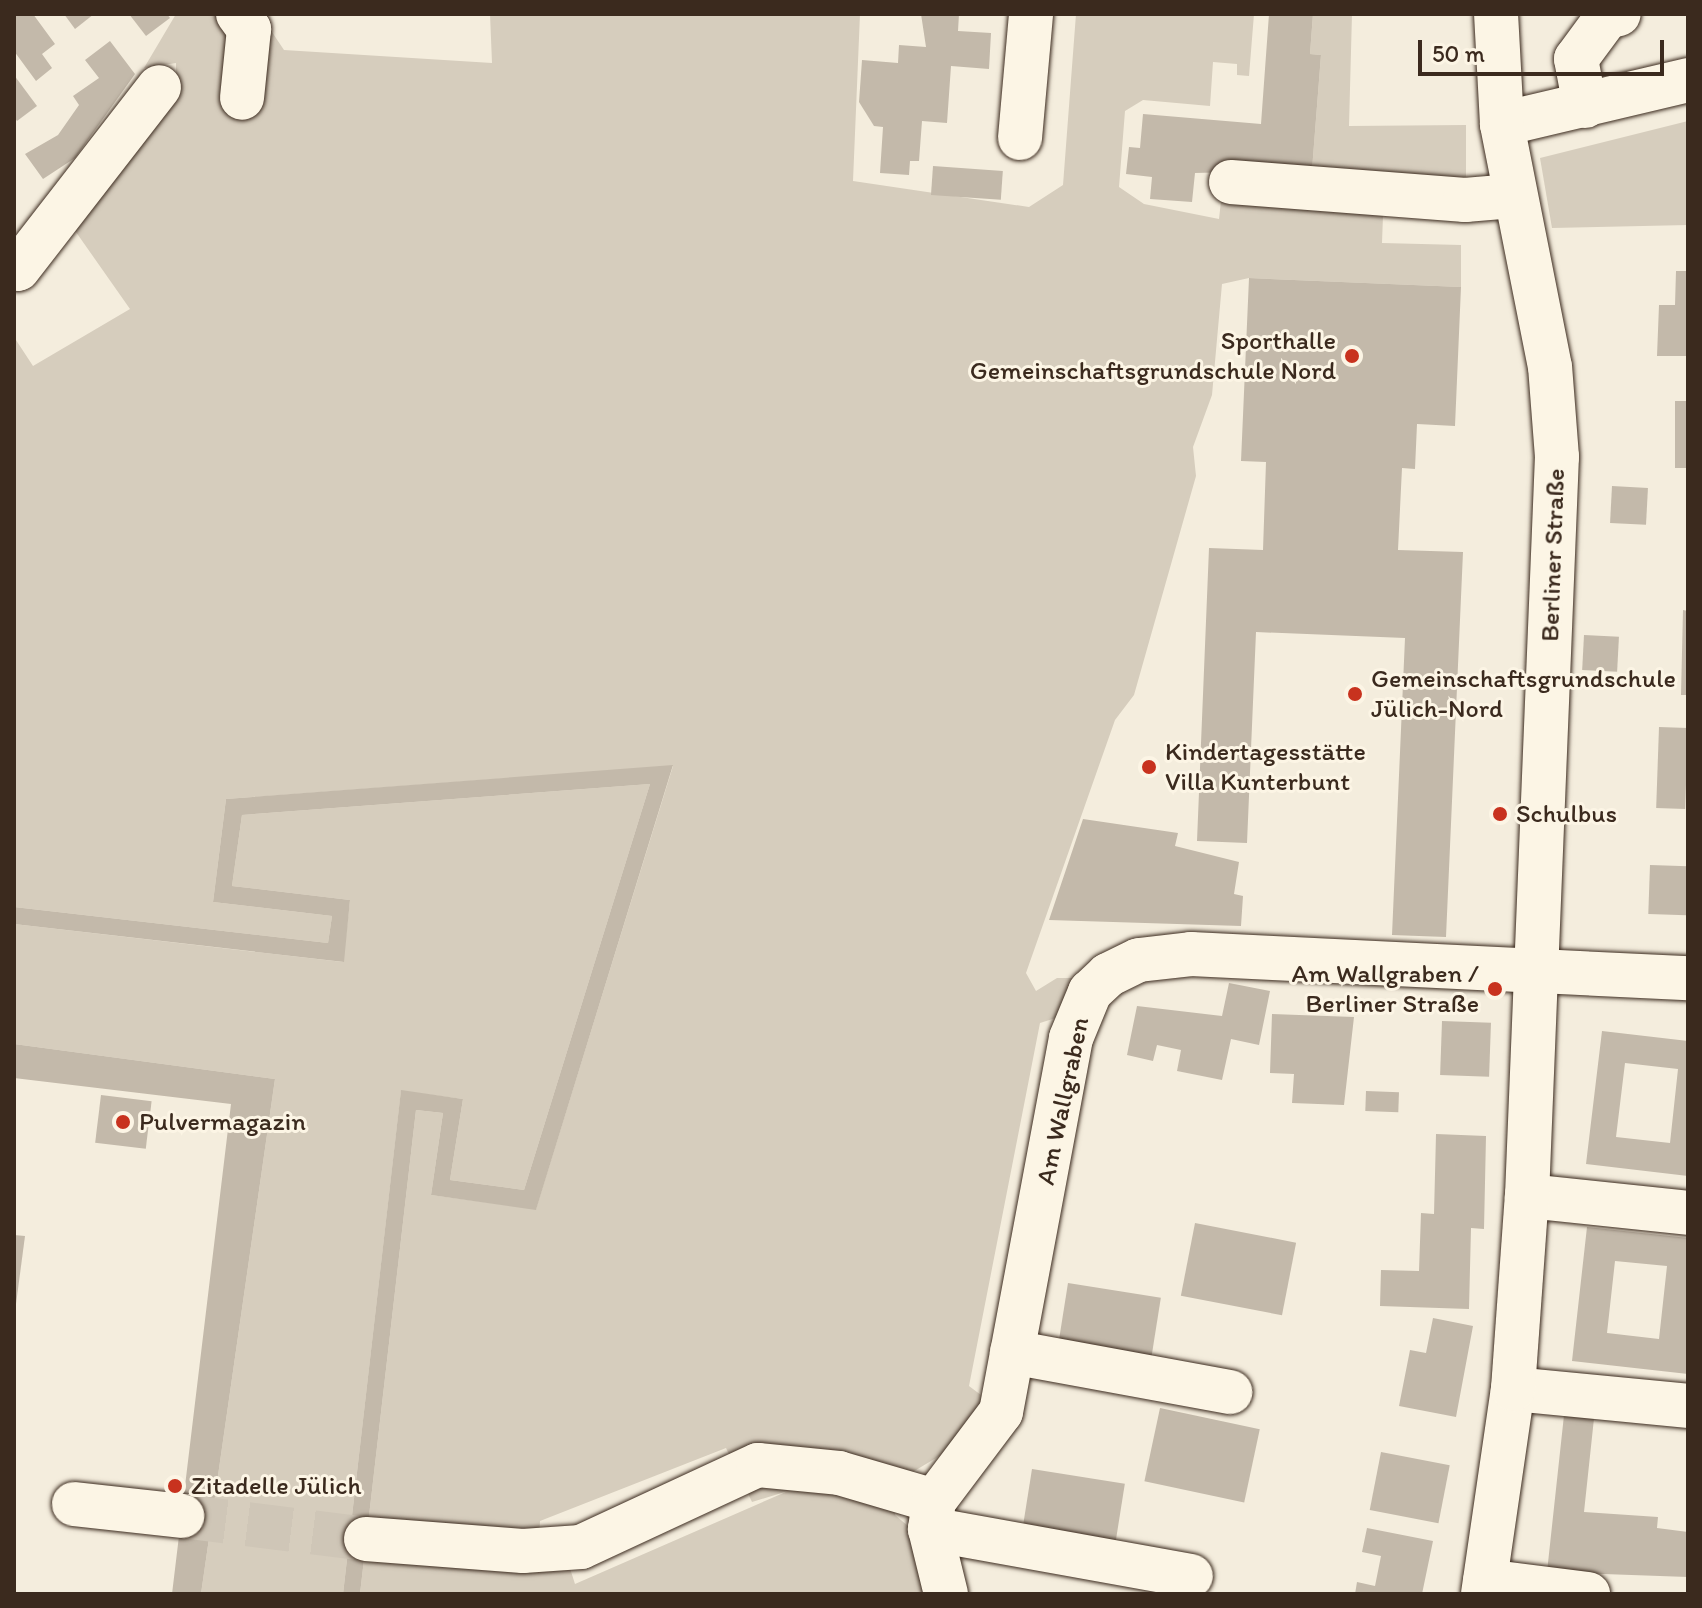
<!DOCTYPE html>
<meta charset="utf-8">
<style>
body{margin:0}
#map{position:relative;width:1702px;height:1608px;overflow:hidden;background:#f4eddd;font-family:Itim,sans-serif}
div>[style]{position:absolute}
.green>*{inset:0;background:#d6cdbd}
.building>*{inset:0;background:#c3b9aa;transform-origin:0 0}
.minor-tunnel>*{height:44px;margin-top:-22px;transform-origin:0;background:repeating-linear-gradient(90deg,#cfc6b7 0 44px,transparent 0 66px)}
.roads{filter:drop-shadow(0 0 2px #3b2a1e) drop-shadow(0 0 2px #3b2a1e)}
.minor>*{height:44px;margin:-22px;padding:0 22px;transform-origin:22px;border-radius:22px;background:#fcf5e5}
.dots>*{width:22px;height:22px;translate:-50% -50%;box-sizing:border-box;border:4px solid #fcf5e5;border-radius:50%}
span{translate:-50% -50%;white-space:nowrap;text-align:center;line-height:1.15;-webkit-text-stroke:6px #fcf5e5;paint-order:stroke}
.poi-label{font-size:26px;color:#3b2a1e}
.right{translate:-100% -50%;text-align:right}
.left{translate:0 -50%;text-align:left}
.street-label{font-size:26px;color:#3b2a1e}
.frame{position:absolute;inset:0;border:16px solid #3b2a1e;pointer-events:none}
.scale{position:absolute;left:1418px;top:40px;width:246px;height:36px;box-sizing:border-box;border:4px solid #3b2a1e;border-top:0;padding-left:10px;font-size:24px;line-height:28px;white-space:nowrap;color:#3b2a1e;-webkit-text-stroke:6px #fcf5e5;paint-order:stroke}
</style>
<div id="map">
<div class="green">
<div style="clip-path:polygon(evenodd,176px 14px,260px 14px,284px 50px,492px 63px,490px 14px,860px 14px,853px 181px,1029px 207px,1063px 185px,1076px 14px,1254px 14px,1249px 76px,1237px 75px,1237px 64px,1213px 62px,1210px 106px,1143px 100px,1125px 111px,1119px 187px,1144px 204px,1219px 219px,1221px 201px,1312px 170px,1321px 55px,1310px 54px,1313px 14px,1352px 14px,1349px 126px,1466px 125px,1466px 191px,1384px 188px,1382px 243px,1461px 245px,1461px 287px,1249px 278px,1222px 284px,1212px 395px,1193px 447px,1196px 476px,1134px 695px,1115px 720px,1026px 973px,1036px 991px,1057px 978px,1075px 978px,1065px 1015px,1040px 1023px,969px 1386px,989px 1401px,961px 1443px,901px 1479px,895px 1515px,908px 1526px,930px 1594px,360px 1594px,416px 1110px,443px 1113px,431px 1195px,536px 1209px,673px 766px,226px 799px,213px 902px,332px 916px,328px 943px,14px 907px,14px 337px,33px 366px,130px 309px,64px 215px,176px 87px,176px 63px,144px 68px,176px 14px,726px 1448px,752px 1502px,788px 1491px,575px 1584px,567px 1559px,539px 1537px,540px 1521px,726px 1448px)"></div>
<div style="clip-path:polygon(1688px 121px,1688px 225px,1552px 228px,1540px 158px)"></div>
<div style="clip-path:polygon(650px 784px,524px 1190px,450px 1180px,463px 1099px,401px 1091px,343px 1594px,201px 1594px,275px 1079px,14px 1044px,14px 924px,343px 962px,350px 900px,232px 886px,242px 815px)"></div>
</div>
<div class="building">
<div style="clip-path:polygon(14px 14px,33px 14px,55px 44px,42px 54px,52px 68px,36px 81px,14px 51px)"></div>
<div style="clip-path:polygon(64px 14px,94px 14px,75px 29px)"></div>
<div style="clip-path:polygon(129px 14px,167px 14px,170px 18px,146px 36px)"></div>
<div style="clip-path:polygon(921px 14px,959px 14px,958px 31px,991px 33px,989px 69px,951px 66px,947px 123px,922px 121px,919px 161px,910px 161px,909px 175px,880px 173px,883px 127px,874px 126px,859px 102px,862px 60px,898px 63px,899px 45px,926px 47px)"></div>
<div style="clip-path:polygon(1269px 14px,1313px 14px,1310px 54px,1321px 55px,1312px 170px,1195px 173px,1192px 202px,1150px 199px,1152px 177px,1126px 174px,1129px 147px,1140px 148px,1143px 114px,1261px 124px)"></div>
<div style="clip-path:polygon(110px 41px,135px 74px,75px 158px,43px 179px,25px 154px,58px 135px,79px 105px,73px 96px,99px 78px,85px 60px)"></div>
<div style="clip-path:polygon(14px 75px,37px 106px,17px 121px,14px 117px)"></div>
<div style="left:933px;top:166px;width:70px;height:29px;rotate:4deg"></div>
<div style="clip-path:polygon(1676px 271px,1688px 271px,1688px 356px,1657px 356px,1659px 305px,1675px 305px)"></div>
<div style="clip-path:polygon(1249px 278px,1461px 287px,1455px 426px,1417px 424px,1415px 469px,1402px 468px,1398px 550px,1463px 552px,1446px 937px,1392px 935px,1405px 638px,1256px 632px,1247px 843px,1197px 841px,1209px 548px,1263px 550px,1266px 462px,1241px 461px)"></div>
<div style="left:1675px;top:401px;width:13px;height:67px"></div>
<div style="left:1612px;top:486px;width:36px;height:37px;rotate:3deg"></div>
<div style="clip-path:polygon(1683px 610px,1688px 611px,1688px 695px,1681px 695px)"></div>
<div style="left:1584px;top:635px;width:35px;height:35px;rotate:3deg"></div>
<div style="left:1659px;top:727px;width:29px;height:81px;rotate:2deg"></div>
<div style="clip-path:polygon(673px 765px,536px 1210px,431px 1195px,443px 1113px,416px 1110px,360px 1594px,343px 1594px,401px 1090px,463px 1099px,450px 1180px,524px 1190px,650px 784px,242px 815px,232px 886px,350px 900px,344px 962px,14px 924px,14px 907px,328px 943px,332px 916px,213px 902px,226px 799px)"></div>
<div style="clip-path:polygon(1083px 819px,1178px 833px,1175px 846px,1239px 862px,1234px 894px,1243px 896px,1241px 926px,1049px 920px)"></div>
<div style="left:1650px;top:865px;width:38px;height:49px;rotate:2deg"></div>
<div style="clip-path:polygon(1229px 983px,1270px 991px,1259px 1045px,1231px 1039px,1222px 1080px,1177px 1071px,1181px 1050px,1157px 1045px,1153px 1061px,1127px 1055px,1137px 1006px,1222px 1016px)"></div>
<div style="clip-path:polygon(1272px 1014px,1354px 1017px,1344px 1105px,1292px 1103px,1294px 1074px,1270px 1073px)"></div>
<div style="left:1442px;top:1021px;width:49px;height:54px;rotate:2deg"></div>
<div style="clip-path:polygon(evenodd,1602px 1031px,1688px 1041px,1688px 1176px,1586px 1164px,1602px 1031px,1625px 1063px,1678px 1069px,1670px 1143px,1616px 1137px,1625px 1063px)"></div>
<div style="clip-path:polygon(14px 1044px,275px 1079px,201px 1594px,172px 1594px,231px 1104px,14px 1078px)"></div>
<div style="left:1366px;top:1091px;width:33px;height:20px;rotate:2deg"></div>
<div style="left:101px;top:1095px;width:51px;height:48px;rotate:7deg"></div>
<div style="clip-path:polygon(1436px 1134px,1486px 1136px,1484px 1229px,1471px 1228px,1469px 1309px,1380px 1306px,1381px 1270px,1419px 1271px,1421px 1213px,1434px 1214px)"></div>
<div style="left:1195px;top:1223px;width:103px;height:74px;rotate:11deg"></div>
<div style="clip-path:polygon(evenodd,1587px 1227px,1688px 1238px,1688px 1374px,1572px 1361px,1587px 1227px,1615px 1261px,1667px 1266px,1659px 1339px,1607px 1333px,1615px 1261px)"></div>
<div style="clip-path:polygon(14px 1235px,25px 1236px,16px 1304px,14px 1304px)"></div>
<div style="left:1068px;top:1283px;width:94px;height:62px;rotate:9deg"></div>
<div style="clip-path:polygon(1433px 1318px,1473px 1326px,1456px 1417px,1399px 1406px,1410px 1350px,1426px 1353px)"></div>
<div style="clip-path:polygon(1565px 1406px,1595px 1409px,1584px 1512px,1658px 1517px,1657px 1528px,1688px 1532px,1688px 1577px,1547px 1572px)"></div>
<div style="left:1160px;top:1408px;width:102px;height:75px;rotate:12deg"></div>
<div style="left:1381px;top:1452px;width:70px;height:59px;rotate:11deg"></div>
<div style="left:1032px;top:1469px;width:94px;height:62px;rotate:9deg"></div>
<div style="clip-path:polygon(1367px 1528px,1433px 1541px,1422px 1594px,1355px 1594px,1357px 1582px,1375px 1586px,1381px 1556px,1362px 1552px)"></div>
</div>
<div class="minor-tunnel">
<div style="left:182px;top:1516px;width:185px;rotate:7.1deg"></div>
</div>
<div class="roads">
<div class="minor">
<div style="left:238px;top:14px;width:19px;rotate:54deg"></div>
<div style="left:249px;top:29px;width:69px;rotate:95.8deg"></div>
<div style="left:1585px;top:106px;width:48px;rotate:-100.8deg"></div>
<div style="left:1576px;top:59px;width:52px;rotate:-53.6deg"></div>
<div style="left:1607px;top:17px;width:12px;rotate:-14deg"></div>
<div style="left:1502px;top:124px;width:191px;rotate:-13.3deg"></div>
<div style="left:1020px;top:138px;width:124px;rotate:-84.9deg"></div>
<div style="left:1231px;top:182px;width:235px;rotate:4.4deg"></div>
<div style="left:1465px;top:200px;width:48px;rotate:-4.8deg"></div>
<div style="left:14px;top:264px;width:6px;rotate:51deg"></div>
<div style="left:18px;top:269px;width:230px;rotate:-52.2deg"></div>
<div style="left:1527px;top:1196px;width:162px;rotate:6deg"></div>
<div style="left:1012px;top:1352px;width:222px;rotate:10.4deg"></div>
<div style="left:1513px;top:1389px;width:176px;rotate:5.5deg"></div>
<div style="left:74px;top:1504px;width:109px;rotate:6.3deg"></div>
<div style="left:930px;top:1529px;width:265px;rotate:10.2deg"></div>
<div style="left:366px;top:1539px;width:157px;rotate:4.4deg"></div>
<div style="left:523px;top:1551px;width:58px;rotate:-3.9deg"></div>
<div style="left:581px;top:1547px;width:195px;rotate:-24.9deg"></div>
<div style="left:758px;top:1465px;width:81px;rotate:5.6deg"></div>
<div style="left:839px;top:1473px;width:99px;rotate:16.4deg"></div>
<div style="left:1485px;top:1581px;width:104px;rotate:7.2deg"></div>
<div style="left:946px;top:1594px;width:67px;rotate:-103.8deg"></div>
<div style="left:930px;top:1529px;width:28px;rotate:-82deg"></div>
<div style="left:934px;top:1501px;width:111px;rotate:-53deg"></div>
<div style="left:1001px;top:1412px;width:380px;rotate:-79.4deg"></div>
<div style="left:1071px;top:1038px;width:50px;rotate:-67.6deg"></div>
<div style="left:1090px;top:992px;width:25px;rotate:-43deg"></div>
<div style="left:1108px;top:975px;width:34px;rotate:-26deg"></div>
<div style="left:1139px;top:960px;width:52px;rotate:-6.6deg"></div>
<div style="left:1191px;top:954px;width:498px;rotate:2.8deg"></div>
<div style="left:1483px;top:1594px;width:207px;rotate:-81.7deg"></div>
<div style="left:1513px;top:1389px;width:194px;rotate:-85.9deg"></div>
<div style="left:1527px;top:1196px;width:740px;rotate:-87.68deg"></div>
<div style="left:1557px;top:457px;width:90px;rotate:-94.4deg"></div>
<div style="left:1550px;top:367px;width:248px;rotate:-101.2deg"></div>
<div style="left:1502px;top:124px;width:110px;rotate:-93.1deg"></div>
</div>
</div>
<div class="dots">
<div style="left:1352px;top:356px;background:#c8321e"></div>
<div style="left:1355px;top:694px;background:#c8321e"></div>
<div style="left:1149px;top:767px;background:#c8321e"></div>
<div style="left:1500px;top:814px;background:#c8321e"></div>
<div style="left:1495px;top:989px;background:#c8321e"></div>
<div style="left:123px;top:1122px;background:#c8321e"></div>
<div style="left:175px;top:1486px;background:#c8321e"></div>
</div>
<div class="poi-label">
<span class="right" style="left:1336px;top:356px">Sporthalle<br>Gemeinschaftsgrundschule Nord</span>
<span class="left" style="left:1371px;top:694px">Gemeinschaftsgrundschule<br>Jülich-Nord</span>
<span class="left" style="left:1165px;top:767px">Kindertagesstätte<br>Villa Kunterbunt</span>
<span class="left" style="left:1516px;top:814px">Schulbus</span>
<span class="right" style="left:1479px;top:989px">Am Wallgraben /<br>Berliner Straße</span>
<span class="left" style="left:139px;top:1122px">Pulvermagazin</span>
<span class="left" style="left:191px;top:1486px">Zitadelle Jülich</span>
</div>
<div class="street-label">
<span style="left:1553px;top:555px;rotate:-88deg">Berliner Straße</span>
<span style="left:1063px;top:1101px;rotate:-78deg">Am Wallgraben</span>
</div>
<div class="frame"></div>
<div class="scale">50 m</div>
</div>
